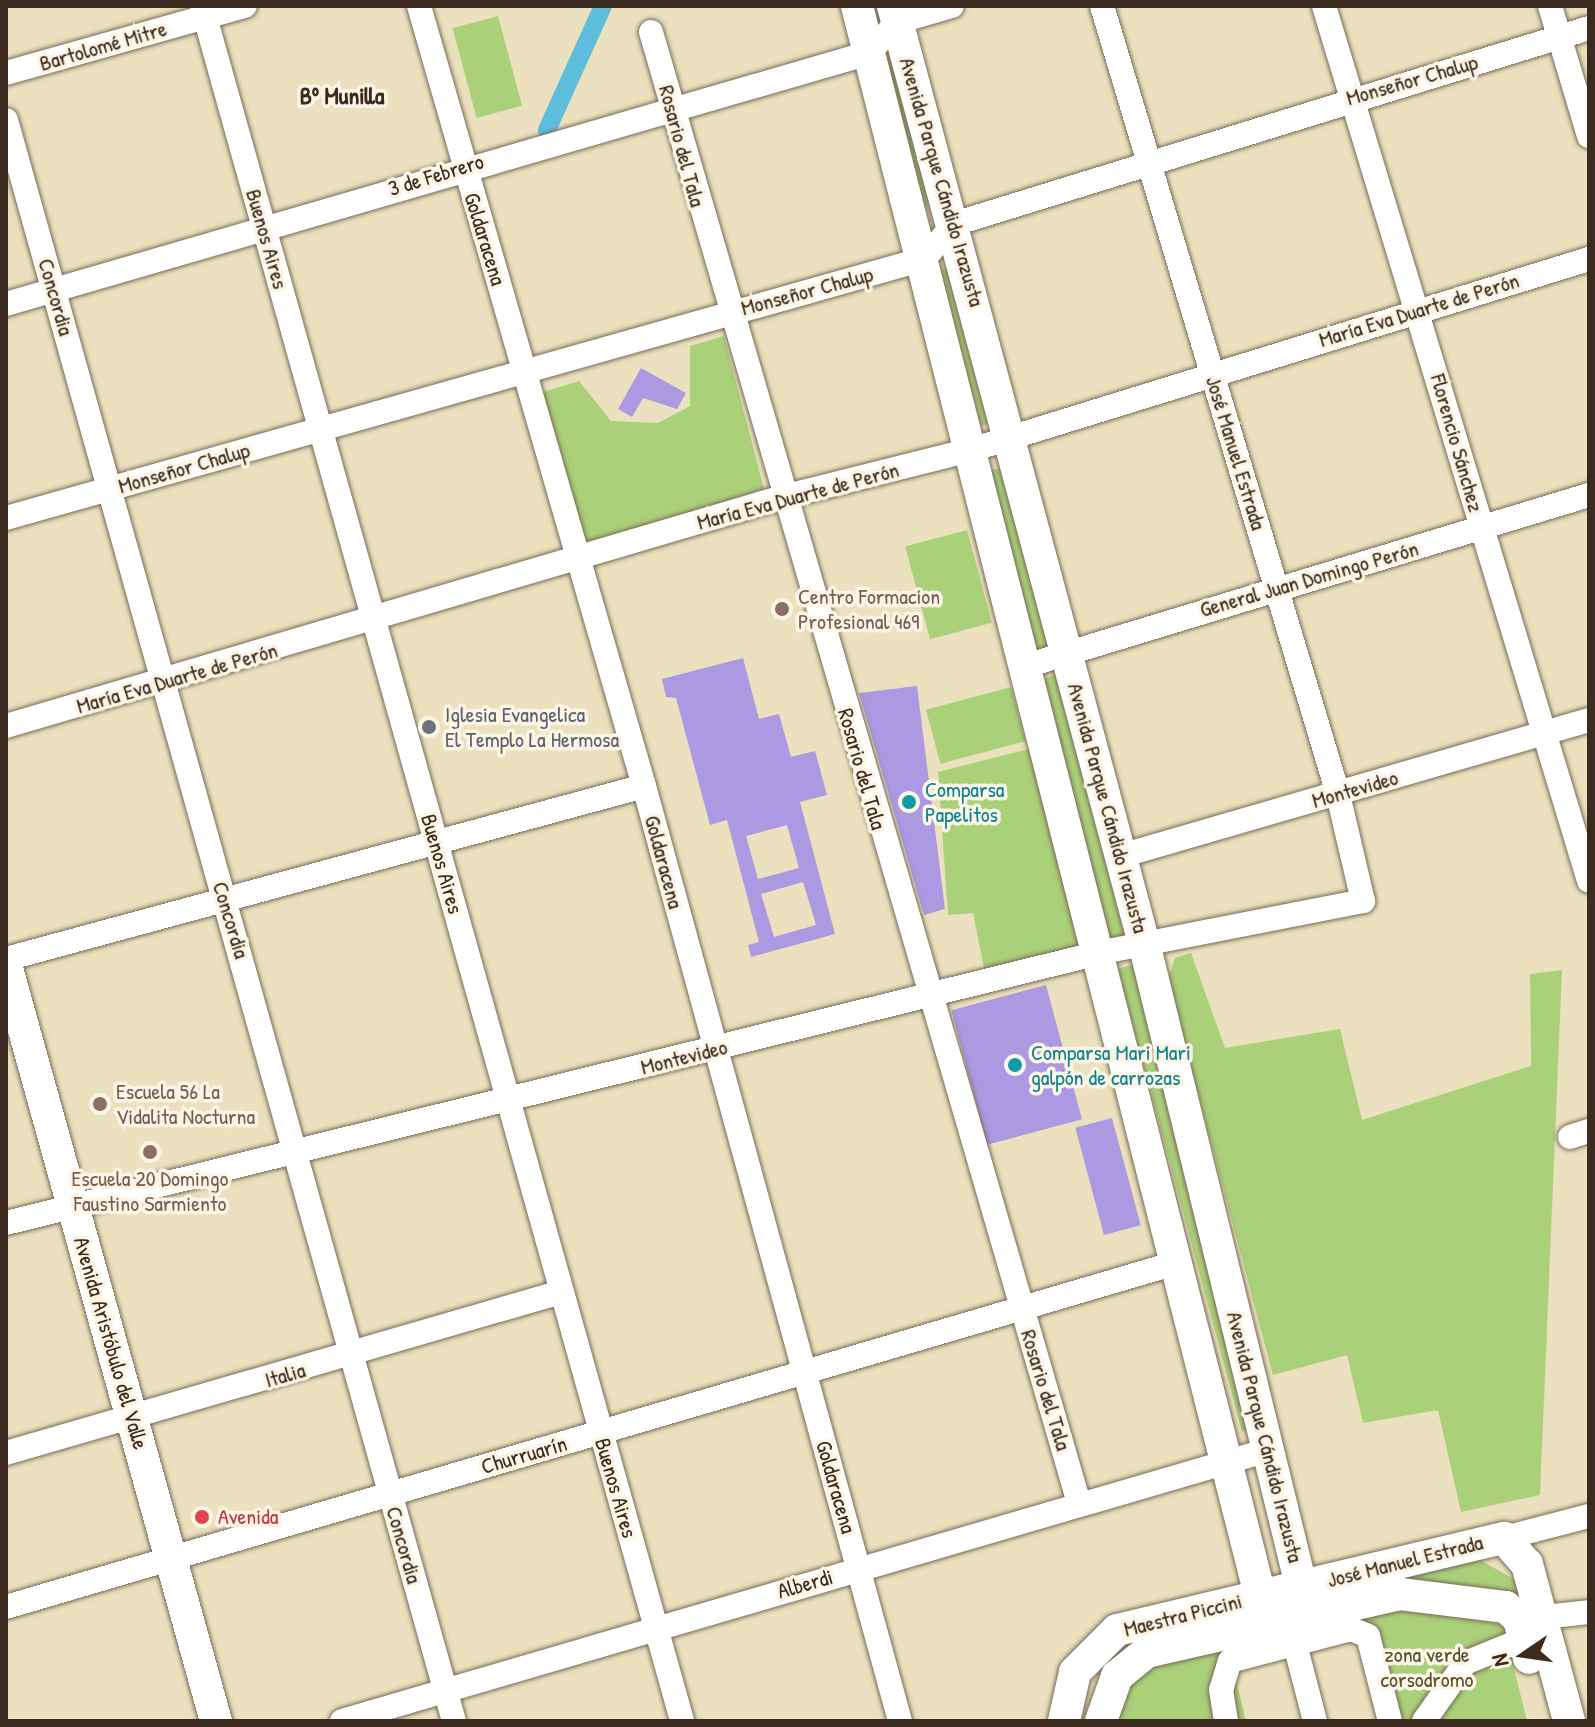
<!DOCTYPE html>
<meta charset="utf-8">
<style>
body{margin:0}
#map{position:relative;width:1595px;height:1727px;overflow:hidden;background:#ebe1be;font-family:"Patrick Hand",sans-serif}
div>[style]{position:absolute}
.green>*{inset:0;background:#abd07a;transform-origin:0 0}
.canal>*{height:18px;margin:-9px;padding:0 9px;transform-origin:9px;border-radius:9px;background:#5fbddd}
.building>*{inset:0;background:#ab99e1;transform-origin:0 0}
.roads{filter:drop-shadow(0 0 2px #796a56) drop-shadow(0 0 2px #796a56)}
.minor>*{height:24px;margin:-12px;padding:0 12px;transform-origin:12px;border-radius:12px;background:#fff}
.major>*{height:32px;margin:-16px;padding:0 16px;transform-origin:16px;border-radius:16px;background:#fff}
.dots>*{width:22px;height:22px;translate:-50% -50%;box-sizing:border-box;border:4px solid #fcf5e5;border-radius:50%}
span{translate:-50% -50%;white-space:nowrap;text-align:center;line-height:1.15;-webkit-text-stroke:7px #fcf5e5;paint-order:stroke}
.street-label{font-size:22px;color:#3b2a1e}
.education-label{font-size:22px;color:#785e54}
.left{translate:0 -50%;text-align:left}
.worship-label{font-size:22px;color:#5b616d}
.culture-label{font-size:22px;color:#0d838f}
.health-label{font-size:22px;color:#be3a42}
.park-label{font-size:22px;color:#575435}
.neighbourhood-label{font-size:24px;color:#3b2a1e;font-weight:700}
.frame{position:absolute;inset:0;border:8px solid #3b2a1e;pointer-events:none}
.north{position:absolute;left:1483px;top:1615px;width:80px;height:80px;-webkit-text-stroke:6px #fcf5e5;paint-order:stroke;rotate:257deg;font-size:22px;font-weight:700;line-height:32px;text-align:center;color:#3b2a1e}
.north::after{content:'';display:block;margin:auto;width:28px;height:36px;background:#3b2a1e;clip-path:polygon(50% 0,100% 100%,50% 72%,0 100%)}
</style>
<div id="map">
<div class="green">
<div style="left:498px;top:16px;width:93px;height:47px;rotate:75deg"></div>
<div style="left:904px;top:61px;width:146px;height:28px;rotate:74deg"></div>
<div style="left:962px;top:264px;width:161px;height:26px;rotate:74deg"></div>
<div style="clip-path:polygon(724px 336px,764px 489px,586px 544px,543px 392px,579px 381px,611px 421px,658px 423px,690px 406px,690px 346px)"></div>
<div style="left:1014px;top:465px;width:186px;height:24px;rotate:77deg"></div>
<div style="left:967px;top:530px;width:96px;height:64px;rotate:75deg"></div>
<div style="clip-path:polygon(1065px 671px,1136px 937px,1111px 942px,1081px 830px,1041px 680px)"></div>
<div style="left:1011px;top:687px;width:56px;height:88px;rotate:75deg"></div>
<div style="clip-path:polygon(1029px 749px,1085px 948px,985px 973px,973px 913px,948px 915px,938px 772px)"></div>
<div style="clip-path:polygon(1191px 953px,1225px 1048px,1340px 1029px,1362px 1120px,1531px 1066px,1530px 974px,1562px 970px,1540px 1495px,1461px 1512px,1438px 1410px,1363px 1423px,1347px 1355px,1273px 1375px,1168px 980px,1175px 958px)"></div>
<div style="left:1143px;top:962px;width:479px;height:26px;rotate:75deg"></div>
<div style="clip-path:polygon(1476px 1558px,1525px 1585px,1515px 1600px,1397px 1582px,1393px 1573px)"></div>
<div style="clip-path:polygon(1388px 1603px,1503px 1625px,1527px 1721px,1384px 1721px,1356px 1611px)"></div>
<div style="clip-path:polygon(1227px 1643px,1246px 1721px,1116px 1721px,1134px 1678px,1154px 1662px)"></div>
</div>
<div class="canal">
<div style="left:547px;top:130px;width:136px;rotate:-65.7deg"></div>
</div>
<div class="building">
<div style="clip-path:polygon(641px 368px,686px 393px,677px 409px,643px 398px,632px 417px,618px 409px)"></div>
<div style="clip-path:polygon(evenodd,743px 658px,759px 719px,779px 714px,791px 757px,815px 751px,827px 795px,800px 802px,835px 934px,751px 957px,748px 945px,759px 942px,727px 820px,710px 825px,676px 698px,666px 697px,662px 679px,743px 658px,787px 825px,799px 868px,758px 879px,746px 836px,787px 825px,743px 658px,803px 882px,816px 925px,774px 937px,761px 894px,803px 882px)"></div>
<div style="clip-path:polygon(917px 686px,945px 909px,924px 915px,859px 693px)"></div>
<div style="left:1046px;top:985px;width:139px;height:98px;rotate:75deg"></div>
<div style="left:1112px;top:1118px;width:111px;height:38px;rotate:75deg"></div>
</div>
<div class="roads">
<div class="minor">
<div style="left:202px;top:6px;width:1781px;rotate:74.36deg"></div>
<div style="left:419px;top:6px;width:812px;rotate:73.91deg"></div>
<div style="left:644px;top:786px;width:969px;rotate:74.69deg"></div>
<div style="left:1324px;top:6px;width:914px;rotate:73.15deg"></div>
<div style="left:1550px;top:6px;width:136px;rotate:73.3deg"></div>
<div style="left:651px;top:32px;width:1532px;rotate:73.78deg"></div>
<div style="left:6px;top:73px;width:248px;rotate:-15.7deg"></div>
<div style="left:6px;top:120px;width:1662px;rotate:74.37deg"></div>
<div style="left:6px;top:304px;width:899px;rotate:-16.22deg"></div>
<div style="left:869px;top:53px;width:42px;rotate:-47.9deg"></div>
<div style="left:897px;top:22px;width:57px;rotate:-16.2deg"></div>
<div style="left:6px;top:518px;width:954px;rotate:-15.76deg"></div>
<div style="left:924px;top:259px;width:46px;rotate:-49.4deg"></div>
<div style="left:954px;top:224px;width:665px;rotate:-17.15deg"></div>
<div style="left:1029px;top:665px;width:585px;rotate:-16.89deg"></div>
<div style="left:6px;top:726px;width:810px;rotate:-16.42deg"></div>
<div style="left:783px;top:497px;width:197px;rotate:-14.1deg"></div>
<div style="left:974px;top:449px;width:644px;rotate:-17.17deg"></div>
<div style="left:1121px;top:856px;width:487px;rotate:-16.2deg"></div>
<div style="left:6px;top:959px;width:661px;rotate:-15.17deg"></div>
<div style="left:1570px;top:1137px;width:20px;rotate:-18deg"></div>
<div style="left:6px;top:1223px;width:1130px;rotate:-13.88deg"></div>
<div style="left:1103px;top:952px;width:265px;rotate:-11.1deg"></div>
<div style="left:1363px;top:901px;width:110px;rotate:-103.2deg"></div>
<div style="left:1338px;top:794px;width:823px;rotate:-106.67deg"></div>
<div style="left:6px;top:1453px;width:578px;rotate:-16.18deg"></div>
<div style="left:1504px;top:1538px;width:88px;rotate:-14.5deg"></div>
<div style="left:6px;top:1607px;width:1223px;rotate:-16.39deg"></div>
<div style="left:1525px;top:1619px;width:64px;rotate:-6.2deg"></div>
<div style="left:1291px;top:1629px;width:95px;rotate:75.4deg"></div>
<div style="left:342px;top:1721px;width:965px;rotate:-16.31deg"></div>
<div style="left:1226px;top:1721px;width:31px;rotate:-99deg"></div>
<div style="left:1221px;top:1690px;width:30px;rotate:-73deg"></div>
<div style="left:1230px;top:1661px;width:125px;rotate:-14.8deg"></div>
<div style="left:1351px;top:1629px;width:18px;rotate:22deg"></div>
<div style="left:1368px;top:1636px;width:88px;rotate:75.5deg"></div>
<div style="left:1424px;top:1721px;width:71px;rotate:-54.7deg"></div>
<div style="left:1465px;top:1663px;width:64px;rotate:-22.1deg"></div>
</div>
<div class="major">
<div style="left:857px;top:6px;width:1668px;rotate:75.77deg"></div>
<div style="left:893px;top:6px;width:974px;rotate:75.01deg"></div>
<div style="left:1145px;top:947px;width:687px;rotate:76.27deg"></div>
<div style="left:6px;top:965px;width:785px;rotate:74.48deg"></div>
<div style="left:1064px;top:1721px;width:50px;rotate:-77.3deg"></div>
<div style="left:1075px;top:1672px;width:59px;rotate:-45deg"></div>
<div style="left:1117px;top:1630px;width:398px;rotate:-13.4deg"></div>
<div style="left:1504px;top:1538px;width:35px;rotate:49deg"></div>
<div style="left:1527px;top:1564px;width:163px;rotate:75deg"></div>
<div style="left:1101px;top:1721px;width:48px;rotate:-70.4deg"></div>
<div style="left:1117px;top:1676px;width:38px;rotate:-39deg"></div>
<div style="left:1147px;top:1652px;width:260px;rotate:-12.9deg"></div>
<div style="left:1400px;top:1594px;width:107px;rotate:7deg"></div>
<div style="left:1506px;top:1607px;width:18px;rotate:43deg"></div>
<div style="left:1519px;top:1619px;width:40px;rotate:75.6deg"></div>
</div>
</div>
<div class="dots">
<div style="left:782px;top:609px;background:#8d6e63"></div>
<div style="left:429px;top:727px;background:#6b7280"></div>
<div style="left:909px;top:802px;background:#0f9aa8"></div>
<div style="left:1015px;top:1065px;background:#0f9aa8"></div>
<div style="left:100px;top:1104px;background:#8d6e63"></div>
<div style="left:150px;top:1152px;background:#8d6e63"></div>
<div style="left:202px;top:1517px;background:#e0444e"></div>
</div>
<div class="street-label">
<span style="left:103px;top:46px;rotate:-16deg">Bartolomé Mitre</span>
<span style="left:1412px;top:80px;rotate:-16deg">Monseñor Chalup</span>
<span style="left:682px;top:146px;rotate:75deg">Rosario del Tala</span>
<span style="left:436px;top:175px;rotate:-17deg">3 de Febrero</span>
<span style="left:942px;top:182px;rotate:74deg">Avenida Parque Cándido Irazusta</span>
<span style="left:267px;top:239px;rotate:74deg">Buenos Aires</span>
<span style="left:485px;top:239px;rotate:73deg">Goldaracena</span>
<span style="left:807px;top:291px;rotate:-15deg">Monseñor Chalup</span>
<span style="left:56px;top:297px;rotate:74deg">Concordia</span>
<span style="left:1419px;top:310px;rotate:-17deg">María Eva Duarte de Perón</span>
<span style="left:1457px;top:443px;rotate:74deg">Florencio Sánchez</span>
<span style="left:1236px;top:453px;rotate:73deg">José Manuel Estrada</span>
<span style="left:184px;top:468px;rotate:-16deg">Monseñor Chalup</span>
<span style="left:798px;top:496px;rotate:-15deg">María Eva Duarte de Perón</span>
<span style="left:1309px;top:579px;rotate:-16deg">General Juan Domingo Perón</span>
<span style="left:177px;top:678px;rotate:-16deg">María Eva Duarte de Perón</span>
<span style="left:862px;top:769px;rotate:74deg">Rosario del Tala</span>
<span style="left:1355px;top:789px;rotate:-16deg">Montevideo</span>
<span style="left:1108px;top:808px;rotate:75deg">Avenida Parque Cándido Irazusta</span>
<span style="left:664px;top:862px;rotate:75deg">Goldaracena</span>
<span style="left:442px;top:864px;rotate:74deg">Buenos Aires</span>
<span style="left:231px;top:920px;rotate:73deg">Concordia</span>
<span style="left:684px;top:1057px;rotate:-14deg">Montevideo</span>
<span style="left:111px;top:1343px;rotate:74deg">Avenida Aristóbulo del Valle</span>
<span style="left:285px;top:1375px;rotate:-16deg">Italia</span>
<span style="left:1046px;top:1390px;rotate:73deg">Rosario del Tala</span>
<span style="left:1265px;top:1437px;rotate:76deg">Avenida Parque Cándido Irazusta</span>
<span style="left:524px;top:1455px;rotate:-16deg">Churruarín</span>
<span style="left:836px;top:1487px;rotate:74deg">Goldaracena</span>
<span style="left:616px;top:1488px;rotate:74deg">Buenos Aires</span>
<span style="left:404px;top:1545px;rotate:74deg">Concordia</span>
<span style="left:1405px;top:1561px;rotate:-14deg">José Manuel Estrada</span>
<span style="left:805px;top:1584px;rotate:-16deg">Alberdi</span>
<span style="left:1183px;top:1615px;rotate:-14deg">Maestra Piccini</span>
</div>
<div class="education-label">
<span class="left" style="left:798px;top:609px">Centro Formacion<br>Profesional 469</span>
<span class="left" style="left:116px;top:1104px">Escuela 56 La<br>Vidalita Nocturna</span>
<span style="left:150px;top:1191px">Escuela 20 Domingo<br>Faustino Sarmiento</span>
</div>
<div class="worship-label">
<span class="left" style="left:445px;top:727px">Iglesia Evangelica<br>El Templo La Hermosa</span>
</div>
<div class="culture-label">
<span class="left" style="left:925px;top:802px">Comparsa<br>Papelitos</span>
<span class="left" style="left:1031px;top:1065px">Comparsa Mari Mari<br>galpón de carrozas</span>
</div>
<div class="health-label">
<span class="left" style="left:218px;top:1517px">Avenida</span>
</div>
<div class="park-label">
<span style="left:1427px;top:1667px">zona verde<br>corsodromo</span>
</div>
<div class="neighbourhood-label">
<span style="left:342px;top:96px">Bº Munilla</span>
</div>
<div class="frame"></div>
<div class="north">N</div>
</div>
